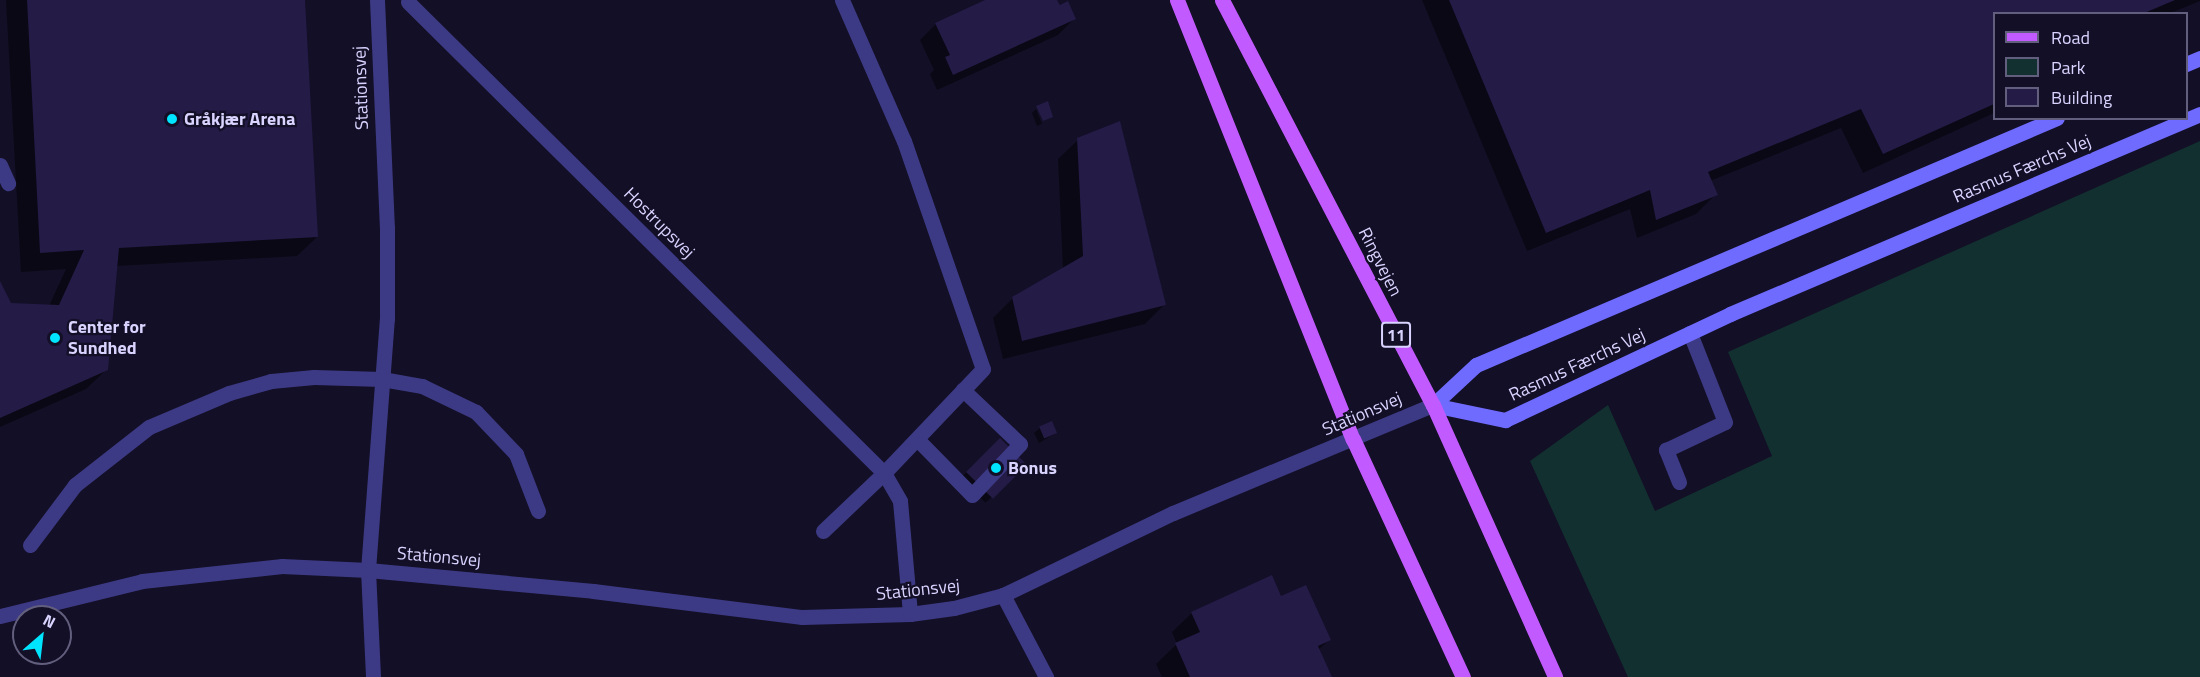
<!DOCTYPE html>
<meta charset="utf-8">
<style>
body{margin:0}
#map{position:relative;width:2200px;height:677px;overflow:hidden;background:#130f26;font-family:"Titillium Web",sans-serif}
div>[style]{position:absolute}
.green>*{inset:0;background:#12302f}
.shadow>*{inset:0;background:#0007;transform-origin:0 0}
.building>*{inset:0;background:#241b47;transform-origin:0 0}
.service>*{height:15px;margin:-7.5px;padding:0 7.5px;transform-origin:7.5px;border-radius:7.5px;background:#3d3a85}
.pedestrian>*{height:15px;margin:-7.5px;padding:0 7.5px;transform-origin:7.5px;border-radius:7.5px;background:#3d3a85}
.minor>*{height:15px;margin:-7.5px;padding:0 7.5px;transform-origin:7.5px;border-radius:7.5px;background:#3d3a85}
.tertiary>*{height:15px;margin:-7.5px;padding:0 7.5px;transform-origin:7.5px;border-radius:7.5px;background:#3d3a85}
.secondary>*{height:15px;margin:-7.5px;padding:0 7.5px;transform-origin:7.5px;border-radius:7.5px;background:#6f6bff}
.primary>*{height:15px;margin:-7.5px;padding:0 7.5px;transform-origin:7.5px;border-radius:7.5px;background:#c25bff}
.dots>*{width:16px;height:16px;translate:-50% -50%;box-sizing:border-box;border:3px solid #130f26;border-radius:50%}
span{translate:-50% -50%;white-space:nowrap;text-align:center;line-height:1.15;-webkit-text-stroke:4.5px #130f26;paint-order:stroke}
.shield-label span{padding:2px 4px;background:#130f26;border:2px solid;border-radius:4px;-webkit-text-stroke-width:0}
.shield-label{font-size:16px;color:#d9d4ff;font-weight:700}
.street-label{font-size:18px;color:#d9d4ff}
.poi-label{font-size:18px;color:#d9d4ff;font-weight:700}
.left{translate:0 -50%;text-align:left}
.legend{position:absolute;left:1993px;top:12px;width:195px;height:108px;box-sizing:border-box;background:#130f26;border:2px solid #625e7d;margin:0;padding:8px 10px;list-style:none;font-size:18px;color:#d9d4ff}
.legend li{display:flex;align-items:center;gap:12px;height:30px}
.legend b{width:30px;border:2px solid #625e7d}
.north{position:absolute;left:12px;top:605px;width:60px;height:60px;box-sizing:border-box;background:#130f26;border:2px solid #625e7d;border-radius:50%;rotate:28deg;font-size:16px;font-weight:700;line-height:24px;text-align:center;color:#d9d4ff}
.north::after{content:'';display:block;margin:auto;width:21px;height:27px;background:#00e5ff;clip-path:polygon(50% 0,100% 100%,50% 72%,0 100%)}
</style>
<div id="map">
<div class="green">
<div style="clip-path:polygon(2200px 141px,2200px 677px,1628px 677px,1530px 461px,1608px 405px,1655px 511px,1772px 456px,1728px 352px)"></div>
</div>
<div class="shadow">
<div style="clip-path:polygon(6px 0,304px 0,317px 237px,297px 256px,116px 266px,106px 370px,86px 389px,0 427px,0 285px,10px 304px,49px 306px,66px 269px,21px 272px)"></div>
<div style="clip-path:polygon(989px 0,1056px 0,1074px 19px,1058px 35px,937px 90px,930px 74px,934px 70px,920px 40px,936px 24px)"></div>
<div style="clip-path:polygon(1422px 0,2200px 0,2200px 1px,2168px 14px,1994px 14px,1994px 113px,1863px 173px,1841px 128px,1710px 181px,1716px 194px,1696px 214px,1637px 238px,1630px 209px,1527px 251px)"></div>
<div style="clip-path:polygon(1036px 109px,1042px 124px,1037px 126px,1032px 113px)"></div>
<div style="clip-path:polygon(1078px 140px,1164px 305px,1145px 324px,1003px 359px,993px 318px,1013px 298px,1063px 269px,1058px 159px)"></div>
<div style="clip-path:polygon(1040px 428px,1056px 433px,1039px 443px,1034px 433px)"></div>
<div style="left:1000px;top:440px;width:35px;height:54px;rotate:46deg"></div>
<div style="clip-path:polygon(1280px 598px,1329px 640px,1318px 650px,1331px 677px,1162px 677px,1156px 664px,1177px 644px,1172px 632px,1192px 613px)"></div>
</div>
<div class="building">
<div style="clip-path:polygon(27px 0,305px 0,318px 237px,119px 248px,108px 370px,0 418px,0 281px,11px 303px,59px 305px,84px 250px,40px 253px)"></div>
<div style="clip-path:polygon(985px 0,1057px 0,1060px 5px,1068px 1px,1076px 19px,953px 75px,945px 57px,950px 55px,935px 23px)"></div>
<div style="clip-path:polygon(1449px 0,2175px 0,2142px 14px,1994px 14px,1994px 104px,1883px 154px,1861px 109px,1708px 172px,1718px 195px,1656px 220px,1650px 190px,1546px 233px)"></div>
<div style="clip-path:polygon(1048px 101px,1053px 117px,1043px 121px,1036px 106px)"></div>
<div style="clip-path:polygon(1120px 121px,1166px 305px,1022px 341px,1012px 297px,1083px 256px,1077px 138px)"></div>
<div style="left:1052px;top:421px;width:13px;height:14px;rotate:67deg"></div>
<div style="left:1000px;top:438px;width:38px;height:48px;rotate:45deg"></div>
<div style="clip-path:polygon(1272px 575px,1281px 596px,1306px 585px,1331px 640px,1318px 646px,1332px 677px,1190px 677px,1175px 643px,1200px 632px,1191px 612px)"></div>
</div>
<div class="service">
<div style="left:0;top:165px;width:20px;rotate:66deg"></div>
<div style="left:917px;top:439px;width:78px;rotate:45.5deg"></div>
<div style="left:972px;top:495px;width:70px;rotate:-46.7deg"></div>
<div style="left:1020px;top:444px;width:79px;rotate:-136.5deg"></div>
<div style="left:1679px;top:482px;width:35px;rotate:-112deg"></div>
<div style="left:1666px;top:450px;width:65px;rotate:-25.4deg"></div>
<div style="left:1725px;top:422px;width:96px;rotate:-111.5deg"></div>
<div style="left:823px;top:531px;width:84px;rotate:-43.6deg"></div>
<div style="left:30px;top:545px;width:75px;rotate:-53.1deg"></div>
<div style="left:75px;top:485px;width:94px;rotate:-38.1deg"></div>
<div style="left:149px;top:427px;width:87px;rotate:-23deg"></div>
<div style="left:229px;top:393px;width:44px;rotate:-15.9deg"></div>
<div style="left:271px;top:381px;width:43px;rotate:-5.3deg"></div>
<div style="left:314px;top:377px;width:68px;rotate:1.7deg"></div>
<div style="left:382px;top:379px;width:41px;rotate:9.9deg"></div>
<div style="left:422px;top:386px;width:60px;rotate:25.7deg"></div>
<div style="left:476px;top:412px;width:58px;rotate:46.4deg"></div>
<div style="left:516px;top:454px;width:61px;rotate:68.9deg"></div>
<div style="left:368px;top:570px;width:252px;rotate:-85.7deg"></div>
<div style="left:387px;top:319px;width:91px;rotate:-90deg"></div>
</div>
<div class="pedestrian">
<div style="left:377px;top:0;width:228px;rotate:87.5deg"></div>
</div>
<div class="minor">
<div style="left:842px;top:0;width:154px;rotate:66.3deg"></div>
<div style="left:904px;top:141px;width:241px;rotate:70.9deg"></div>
<div style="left:983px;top:369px;width:144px;rotate:133.6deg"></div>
<div style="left:408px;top:2px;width:670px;rotate:44.7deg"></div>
<div style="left:884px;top:473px;width:32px;rotate:60deg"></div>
<div style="left:900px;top:501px;width:113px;rotate:84.9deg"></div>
<div style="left:368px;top:570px;width:107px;rotate:87.3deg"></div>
</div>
<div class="tertiary">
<div style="left:1003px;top:595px;width:93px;rotate:62.3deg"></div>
<div style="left:0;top:616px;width:146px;rotate:-13.8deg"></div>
<div style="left:142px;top:581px;width:141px;rotate:-6.1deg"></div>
<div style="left:282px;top:566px;width:86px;rotate:2.7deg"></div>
<div style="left:368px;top:570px;width:226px;rotate:5.3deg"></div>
<div style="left:593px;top:591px;width:211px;rotate:7.1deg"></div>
<div style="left:802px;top:617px;width:108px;rotate:-1.6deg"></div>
<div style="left:910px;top:614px;width:44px;rotate:-7.8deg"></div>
<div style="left:954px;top:608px;width:51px;rotate:-14.9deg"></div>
<div style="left:1003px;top:595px;width:189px;rotate:-25.8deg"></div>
<div style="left:1173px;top:513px;width:282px;rotate:-22.6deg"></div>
</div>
<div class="secondary">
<div style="left:2186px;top:64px;width:15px;rotate:-23deg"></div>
<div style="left:1433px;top:405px;width:74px;rotate:11.8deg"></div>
<div style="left:1505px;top:420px;width:249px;rotate:-25.2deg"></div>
<div style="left:1730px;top:314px;width:511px;rotate:-23.05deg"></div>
<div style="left:1433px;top:405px;width:59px;rotate:-42.9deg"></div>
<div style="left:1476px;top:365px;width:631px;rotate:-23.03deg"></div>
</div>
<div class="primary">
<div style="left:1177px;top:0;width:473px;rotate:68.2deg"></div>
<div style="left:1353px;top:439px;width:262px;rotate:65.2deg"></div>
<div style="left:1222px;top:0;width:457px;rotate:62.5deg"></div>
<div style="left:1433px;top:405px;width:298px;rotate:65.8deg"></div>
</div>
<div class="dots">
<div style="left:172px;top:119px;background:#00e5ff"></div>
<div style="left:55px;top:338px;background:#00e5ff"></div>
<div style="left:996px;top:468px;background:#00e5ff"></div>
</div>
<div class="shield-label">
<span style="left:1396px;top:335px">11</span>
</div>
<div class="street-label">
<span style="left:361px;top:88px;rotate:-92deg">Stationsvej</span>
<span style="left:2022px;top:169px;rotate:-23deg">Rasmus Færchs Vej</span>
<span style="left:659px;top:223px;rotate:45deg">Hostrupsvej</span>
<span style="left:1380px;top:262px;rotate:63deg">Ringvejen</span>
<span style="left:1577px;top:365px;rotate:-25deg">Rasmus Færchs Vej</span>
<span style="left:1362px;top:414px;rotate:-23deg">Stationsvej</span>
<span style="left:439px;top:557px;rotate:5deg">Stationsvej</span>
<span style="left:918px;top:590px;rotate:-6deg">Stationsvej</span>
</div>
<div class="poi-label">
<span class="left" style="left:184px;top:119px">Gråkjær Arena</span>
<span class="left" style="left:68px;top:338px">Center for<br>Sundhed</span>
<span class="left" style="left:1008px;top:468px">Bonus</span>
</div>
<ul class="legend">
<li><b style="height:8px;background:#c25bff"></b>Road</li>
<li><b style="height:16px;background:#12302f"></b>Park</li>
<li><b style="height:16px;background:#241b47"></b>Building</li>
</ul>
<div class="north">N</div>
</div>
